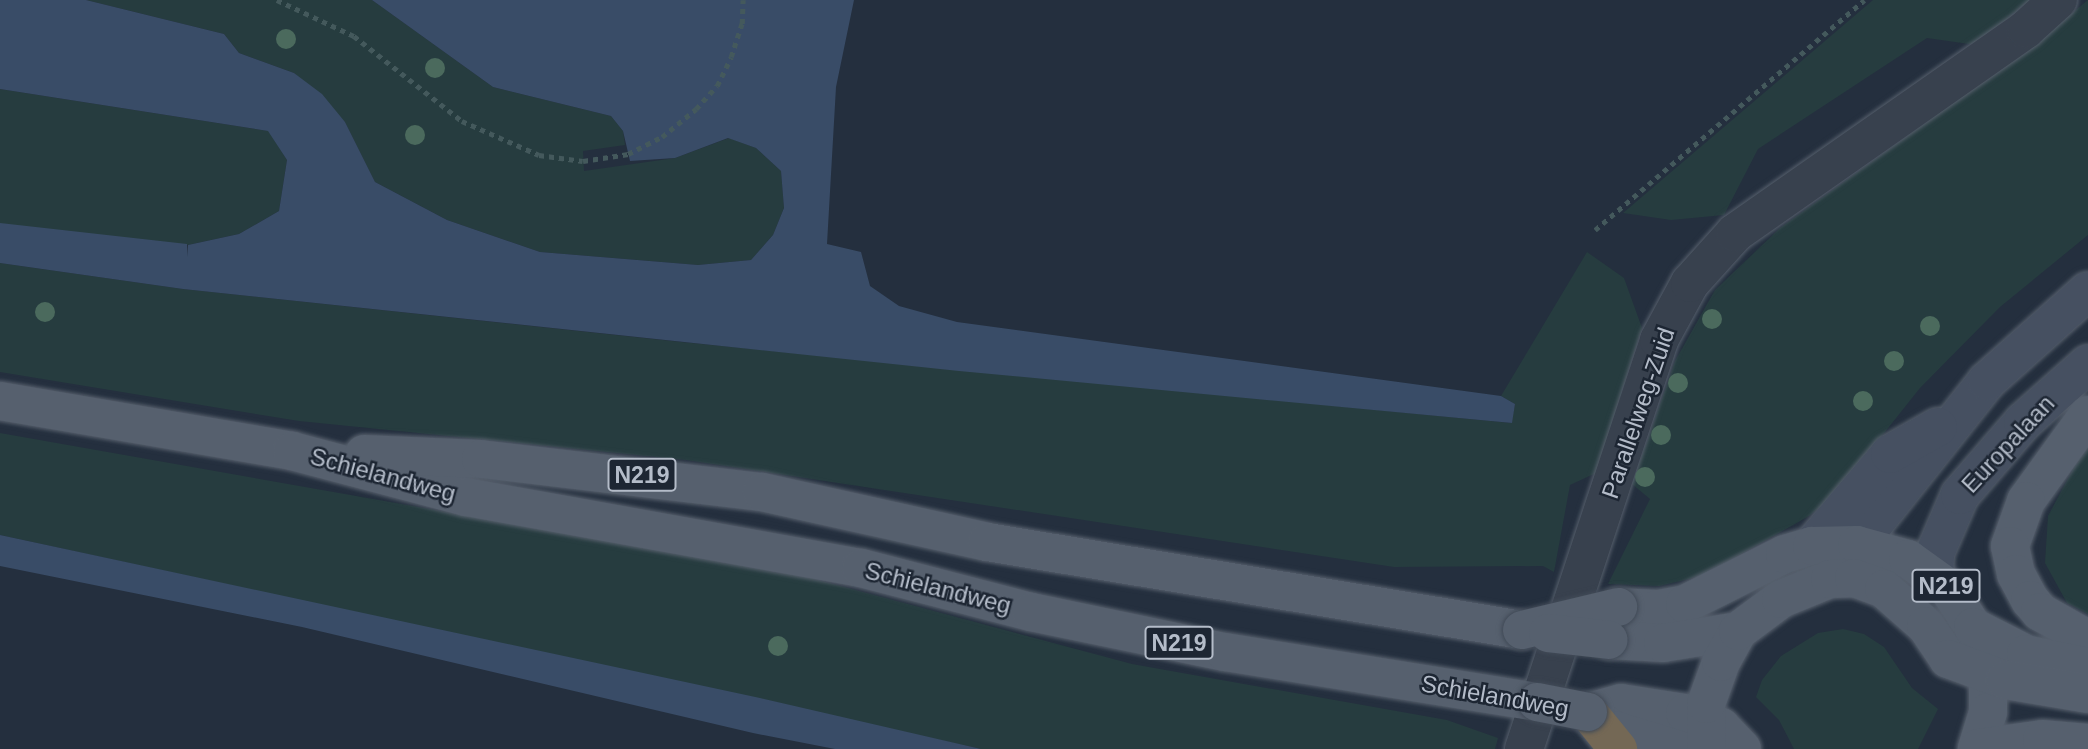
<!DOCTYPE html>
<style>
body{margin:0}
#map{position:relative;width:2088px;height:749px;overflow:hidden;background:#242f3e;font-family:Helvetica,sans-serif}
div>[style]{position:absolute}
.green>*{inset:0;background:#263c3f}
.water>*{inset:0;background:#394c67}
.path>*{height:4.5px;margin-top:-2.25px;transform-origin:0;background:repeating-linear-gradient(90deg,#44595c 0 5px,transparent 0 10px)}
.roads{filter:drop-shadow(0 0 2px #565f6c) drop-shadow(0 0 2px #565f6c)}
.street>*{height:38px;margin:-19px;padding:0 19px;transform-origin:19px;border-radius:19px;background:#38414e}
.secondary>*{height:38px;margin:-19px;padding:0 19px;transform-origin:19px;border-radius:19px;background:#465061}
.primary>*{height:38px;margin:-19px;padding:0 19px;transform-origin:19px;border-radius:19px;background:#56606e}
.highway>*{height:38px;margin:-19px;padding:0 19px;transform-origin:19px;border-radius:19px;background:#746855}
.bridges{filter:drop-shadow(0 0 2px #414a57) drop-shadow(0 0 2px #414a57)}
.primary-bridge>*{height:38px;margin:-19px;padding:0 19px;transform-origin:19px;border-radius:19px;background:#56606e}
.trees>*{width:20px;height:20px;margin:-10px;border-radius:50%;background:#4b6a5d}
span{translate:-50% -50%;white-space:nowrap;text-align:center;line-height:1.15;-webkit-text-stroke:5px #1d2633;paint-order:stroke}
.shield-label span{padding:2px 5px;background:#1d2633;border:2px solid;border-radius:5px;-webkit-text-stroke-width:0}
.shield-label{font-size:23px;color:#b4bcc9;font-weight:700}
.street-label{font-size:24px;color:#b4bcc9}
</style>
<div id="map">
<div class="green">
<div style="clip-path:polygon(86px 0,372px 0,493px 87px,611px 116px,623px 131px,625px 145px,583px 151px,584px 171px,675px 158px,729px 138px,756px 148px,781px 171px,784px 208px,773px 235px,751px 260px,698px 265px,540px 252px,447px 220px,375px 182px,345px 122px,294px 73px,239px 53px,224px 34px)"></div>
<div style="clip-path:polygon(1873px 0,2030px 0,1976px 45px,1927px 38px,1758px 149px,1724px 215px,1671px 220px,1623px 213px)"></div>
<div style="clip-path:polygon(2088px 0,2088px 235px,2000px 307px,1920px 388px,1834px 496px,1809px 516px,1702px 576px,1659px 586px,1608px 584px,1650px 499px,1632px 484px,1675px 361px,1715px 290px,1780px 228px,2025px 51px)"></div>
<div style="clip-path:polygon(0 89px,269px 131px,287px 160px,279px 211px,239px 234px,188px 245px,0 224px)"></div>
<div style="clip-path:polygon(1587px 252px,1624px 278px,1642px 328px,1596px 473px,1570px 485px,1554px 572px,1543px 566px,1394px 567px,686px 460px,299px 421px,0 372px,0 263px,183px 289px,681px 342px,1511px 423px,1515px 404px,1501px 396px)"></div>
<div style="clip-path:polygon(0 433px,792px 573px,1132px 664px,1447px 720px,1498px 738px,1495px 749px,981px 749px,0 535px)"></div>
<div style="clip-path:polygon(2088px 441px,2088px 614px,2067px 603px,2045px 563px,2048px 516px)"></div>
<div style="clip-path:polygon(1843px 629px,1864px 634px,1884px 647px,1912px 688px,1938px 709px,1918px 749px,1794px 749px,1779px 720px,1756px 697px,1762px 680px,1781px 656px,1818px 633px)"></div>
</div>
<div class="water">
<div style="clip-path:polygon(0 0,86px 0,224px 34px,239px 53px,294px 73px,322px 94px,345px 122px,375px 182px,447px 220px,540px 252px,698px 265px,751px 260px,773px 235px,784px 208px,781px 171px,756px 148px,728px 138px,675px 158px,630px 161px,623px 131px,611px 116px,493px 87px,372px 0,854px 0,836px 87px,827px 244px,861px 252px,870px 286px,899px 306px,957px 322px,1501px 396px,1515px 404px,1512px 423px,959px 371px,183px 289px,0 263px,0 223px,187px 244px,187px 257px,188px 245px,239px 234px,279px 211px,287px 160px,268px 131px,0 89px)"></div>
<div style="clip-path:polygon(0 535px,760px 698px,981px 749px,835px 749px,753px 733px,302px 627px,0 566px)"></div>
</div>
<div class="path">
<div style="left:277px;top:0;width:85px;rotate:25.1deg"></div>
<div style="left:354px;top:36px;width:137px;rotate:38.2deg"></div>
<div style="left:462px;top:121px;width:84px;rotate:23.8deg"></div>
<div style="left:539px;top:155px;width:44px;rotate:7.8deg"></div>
<div style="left:583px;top:161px;width:46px;rotate:-8.8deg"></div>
<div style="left:628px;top:154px;width:38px;rotate:-27deg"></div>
<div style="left:662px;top:137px;width:44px;rotate:-39.5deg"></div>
<div style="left:696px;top:109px;width:31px;rotate:-48deg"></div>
<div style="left:717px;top:86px;width:32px;rotate:-64deg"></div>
<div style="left:731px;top:57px;width:35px;rotate:-72deg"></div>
<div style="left:742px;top:24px;width:24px;rotate:-88deg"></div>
<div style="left:1595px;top:230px;width:354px;rotate:-40.5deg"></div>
</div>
<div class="roads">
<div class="street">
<div style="left:1524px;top:749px;width:431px;rotate:-71.7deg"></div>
<div style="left:1659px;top:340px;width:65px;rotate:-61.5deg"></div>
<div style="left:1690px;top:283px;width:67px;rotate:-48deg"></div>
<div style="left:1735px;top:233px;width:355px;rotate:-35deg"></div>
<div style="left:2026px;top:29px;width:43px;rotate:-42.2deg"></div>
</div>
<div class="secondary">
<div style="left:1857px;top:545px;width:209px;rotate:-51.6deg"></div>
<div style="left:1987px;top:381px;width:135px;rotate:-41.7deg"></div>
<div style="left:1812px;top:546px;width:121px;rotate:-49.7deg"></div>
<div style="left:1890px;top:454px;width:55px;rotate:-29.4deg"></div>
<div style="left:1934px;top:575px;width:22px;rotate:-87deg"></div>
<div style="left:1935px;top:553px;width:63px;rotate:-66.7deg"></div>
<div style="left:1960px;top:495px;width:96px;rotate:-49.2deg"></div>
<div style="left:2023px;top:422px;width:87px;rotate:-41.7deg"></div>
</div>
<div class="primary">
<div style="left:0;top:401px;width:296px;rotate:9.7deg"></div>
<div style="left:292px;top:451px;width:180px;rotate:14.8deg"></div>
<div style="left:466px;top:497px;width:401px;rotate:10.2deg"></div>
<div style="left:861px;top:568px;width:176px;rotate:14.5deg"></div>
<div style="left:1031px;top:612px;width:198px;rotate:11.7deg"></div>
<div style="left:1225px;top:652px;width:316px;rotate:9.1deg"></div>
<div style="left:2088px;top:415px;width:106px;rotate:125.8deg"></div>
<div style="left:2026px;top:501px;width:48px;rotate:109.6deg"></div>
<div style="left:2010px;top:546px;width:29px;rotate:78deg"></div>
<div style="left:2016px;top:574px;width:30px;rotate:62deg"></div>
<div style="left:2030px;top:600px;width:16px;rotate:50deg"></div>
<div style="left:2040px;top:612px;width:55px;rotate:29.4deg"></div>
<div style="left:364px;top:454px;width:117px;rotate:2.4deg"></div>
<div style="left:481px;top:459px;width:283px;rotate:6.7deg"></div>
<div style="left:762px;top:492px;width:230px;rotate:12.5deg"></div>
<div style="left:987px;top:542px;width:542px;rotate:9.34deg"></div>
<div style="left:1618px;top:607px;width:40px;rotate:2.9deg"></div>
<div style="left:1658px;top:609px;width:27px;rotate:-10deg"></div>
<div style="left:1685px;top:604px;width:112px;rotate:-26.6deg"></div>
<div style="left:1785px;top:554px;width:28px;rotate:-17deg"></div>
<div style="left:1812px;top:546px;width:45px;rotate:-1.3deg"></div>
<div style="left:1857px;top:545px;width:53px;rotate:15.4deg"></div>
<div style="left:1908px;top:559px;width:48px;rotate:35.7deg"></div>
<div style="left:1947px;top:587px;width:48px;rotate:57deg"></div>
<div style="left:1973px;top:627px;width:50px;rotate:72.6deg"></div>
<div style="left:1988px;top:675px;width:37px;rotate:90deg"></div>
<div style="left:1988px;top:712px;width:39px;rotate:107deg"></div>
<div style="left:1973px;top:627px;width:59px;rotate:27deg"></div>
<div style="left:2026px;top:654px;width:63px;rotate:11.8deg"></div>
<div style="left:1609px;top:640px;width:54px;rotate:3.2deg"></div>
<div style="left:1663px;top:643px;width:76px;rotate:-9.1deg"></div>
<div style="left:1588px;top:712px;width:34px;rotate:-15deg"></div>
<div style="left:1621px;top:703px;width:65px;rotate:8.9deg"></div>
<div style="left:1685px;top:713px;width:39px;rotate:21deg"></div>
<div style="left:1721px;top:727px;width:30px;rotate:46deg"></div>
<div style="left:1588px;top:712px;width:32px;rotate:35deg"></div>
<div style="left:1614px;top:730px;width:66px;rotate:16.8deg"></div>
<div style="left:1978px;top:748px;width:65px;rotate:-8deg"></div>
<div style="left:2042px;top:739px;width:46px;rotate:5deg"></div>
<div style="left:1707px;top:749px;width:45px;rotate:-91.3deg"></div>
<div style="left:1706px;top:704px;width:45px;rotate:-70.3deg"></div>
<div style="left:1721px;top:662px;width:35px;rotate:-61deg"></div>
<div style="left:1738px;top:631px;width:54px;rotate:-36.7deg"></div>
<div style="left:1781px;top:599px;width:53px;rotate:-22.2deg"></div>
<div style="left:1830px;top:579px;width:24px;rotate:-2deg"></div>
<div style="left:1854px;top:578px;width:32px;rotate:20deg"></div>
<div style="left:1884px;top:589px;width:56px;rotate:41.4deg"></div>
<div style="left:1926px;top:626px;width:40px;rotate:56deg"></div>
<div style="left:1948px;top:659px;width:61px;rotate:20.2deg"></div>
<div style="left:2005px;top:680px;width:84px;rotate:9.6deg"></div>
</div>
<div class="highway">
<div style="left:1588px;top:712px;width:48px;rotate:51deg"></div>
</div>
</div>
<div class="bridges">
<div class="primary-bridge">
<div style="left:1522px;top:630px;width:99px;rotate:-13.5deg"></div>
<div style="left:1548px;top:633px;width:61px;rotate:6.5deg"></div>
<div style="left:1537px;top:702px;width:52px;rotate:11.1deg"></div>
</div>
</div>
<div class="trees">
<div style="left:286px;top:39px"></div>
<div style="left:435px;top:68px"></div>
<div style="left:415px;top:135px"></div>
<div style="left:45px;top:312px"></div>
<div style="left:1712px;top:319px"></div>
<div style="left:1930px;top:326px"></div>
<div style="left:1894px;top:361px"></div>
<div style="left:1678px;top:383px"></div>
<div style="left:1863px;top:401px"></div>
<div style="left:1661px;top:435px"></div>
<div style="left:1645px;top:477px"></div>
<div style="left:778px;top:646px"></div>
</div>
<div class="shield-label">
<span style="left:642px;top:475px">N219</span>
<span style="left:1946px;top:586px">N219</span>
<span style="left:1179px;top:643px">N219</span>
</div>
<div class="street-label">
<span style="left:1638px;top:413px;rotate:-71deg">Parallelweg-Zuid</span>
<span style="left:2008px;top:444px;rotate:-47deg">Europalaan</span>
<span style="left:383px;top:475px;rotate:15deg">Schielandweg</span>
<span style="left:938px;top:588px;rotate:14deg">Schielandweg</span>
<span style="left:1495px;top:696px;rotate:10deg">Schielandweg</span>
</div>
</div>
